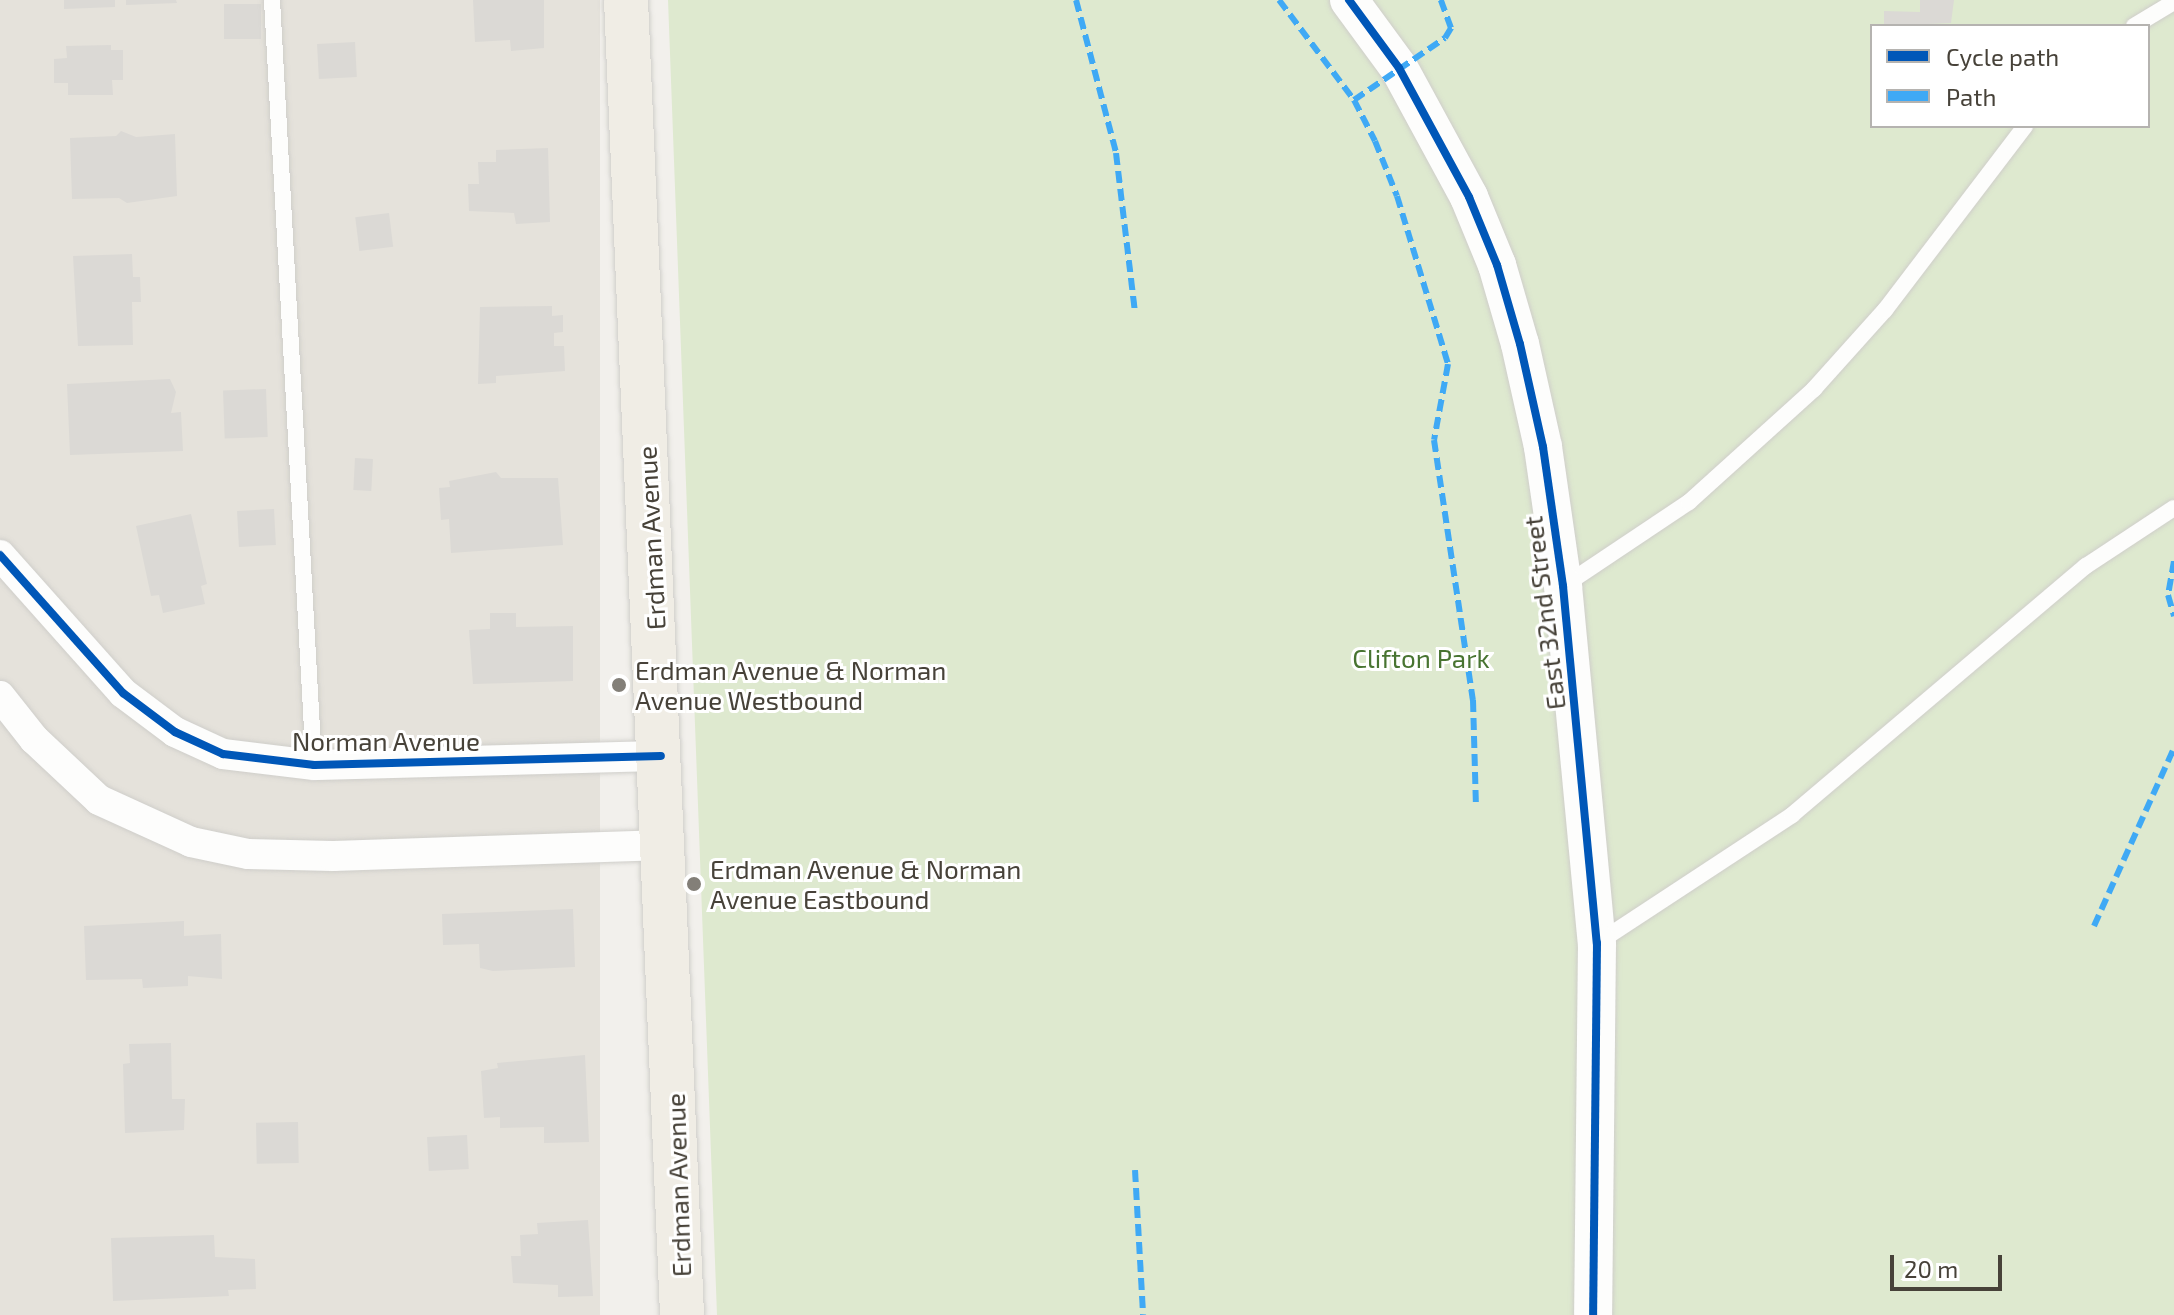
<!DOCTYPE html>
<style>
body{margin:0}
#map{position:relative;width:2174px;height:1315px;overflow:hidden;background:#f2f0ec;font-family:"Exo 2",sans-serif}
div>[style]{position:absolute}
.residential>*{inset:0;background:#e5e2db;transform-origin:0 0}
.green>*{inset:0;background:#dee9cf}
.building>*{inset:0;background:#dbd9d5;transform-origin:0 0}
.roads{filter:drop-shadow(0 0 2px #cfceca) drop-shadow(0 0 2px #cfceca)}
.service>*{height:16px;margin:-8px;padding:0 8px;transform-origin:8px;border-radius:8px;background:#fdfdfc}
.minor>*{height:30px;margin:-15px;padding:0 15px;transform-origin:15px;border-radius:15px;background:#fdfdfc}
.tertiary>*{height:38px;margin:-19px;padding:0 19px;transform-origin:19px;border-radius:19px;background:#fdfdfc}
.primary>*{height:44px;margin:-22px;padding:0 22px;transform-origin:22px;border-radius:22px;background:#f0ede5}
.quiet>*{height:6px;margin-top:-3px;transform-origin:0;background:repeating-linear-gradient(90deg,#3fa9f5 0 12px,transparent 0 18px)}
.cycleway>*{height:8px;margin:-4px;padding:0 4px;transform-origin:4px;border-radius:4px;background:#0057b8}
.dots>*{width:22px;height:22px;translate:-50% -50%;box-sizing:border-box;border:4px solid #fff;border-radius:50%}
span{translate:-50% -50%;white-space:nowrap;text-align:center;line-height:1.15;-webkit-text-stroke:6px #fff;paint-order:stroke}
.street-label{font-size:26px;color:#474239}
.park-label{font-size:26px;color:#487431}
.poi-label{font-size:26px;color:#474239}
.left{translate:0 -50%;text-align:left}
.legend{position:absolute;left:1870px;top:24px;width:280px;height:104px;box-sizing:border-box;background:#fff;border:2px solid #b5b3b0;margin:0;padding:10px 14px;list-style:none;font-size:24px;color:#474239}
.legend li{display:flex;align-items:center;gap:16px;height:40px}
.legend b{width:40px;border:2px solid #b5b3b0}
.scale{position:absolute;left:1890px;top:1255px;width:112px;height:36px;box-sizing:border-box;border:4px solid #474239;border-top:0;padding-left:10px;font-size:24px;line-height:28px;white-space:nowrap;color:#474239;-webkit-text-stroke:6px #fff;paint-order:stroke}
</style>
<div id="map">
<div class="residential">
<div style="left:0;top:0;width:600px;height:1315px"></div>
</div>
<div class="green">
<div style="clip-path:polygon(evenodd,668px 0,2174px 0,2174px 1315px,717px 1315px,668px 0,1872px 26px,2148px 26px,2148px 126px,1872px 126px,1872px 26px)"></div>
</div>
<div class="building">
<div style="clip-path:polygon(64px 0,115px 0,115px 7px,64px 9px)"></div>
<div style="clip-path:polygon(126px 0,176px 0,177px 3px,126px 5px)"></div>
<div style="clip-path:polygon(473px 0,544px 0,544px 48px,511px 51px,510px 40px,475px 42px)"></div>
<div style="clip-path:polygon(1920px 0,1954px 0,1951px 23px,1884px 26px,1884px 11px,1920px 12px)"></div>
<div style="left:224px;top:4px;width:37px;height:35px"></div>
<div style="left:355px;top:42px;width:35px;height:38px;rotate:87deg"></div>
<div style="clip-path:polygon(111px 45px,111px 50px,123px 50px,123px 80px,112px 80px,113px 95px,68px 95px,68px 83px,54px 83px,54px 59px,67px 58px,66px 46px)"></div>
<div style="clip-path:polygon(121px 131px,136px 137px,175px 134px,177px 196px,127px 203px,119px 198px,72px 199px,70px 138px,116px 136px)"></div>
<div style="clip-path:polygon(548px 148px,550px 222px,516px 224px,514px 213px,469px 211px,468px 184px,479px 184px,478px 162px,496px 162px,496px 150px)"></div>
<div style="left:389px;top:213px;width:34px;height:34px;rotate:83deg"></div>
<div style="clip-path:polygon(132px 254px,133px 277px,140px 277px,141px 302px,132px 302px,133px 345px,78px 346px,73px 256px)"></div>
<div style="clip-path:polygon(552px 306px,552px 316px,563px 315px,563px 332px,554px 333px,554px 346px,564px 346px,565px 371px,496px 376px,496px 383px,478px 384px,480px 307px)"></div>
<div style="clip-path:polygon(170px 379px,176px 392px,171px 413px,181px 412px,183px 451px,70px 455px,67px 384px)"></div>
<div style="left:266px;top:389px;width:48px;height:43px;rotate:88deg"></div>
<div style="left:355px;top:458px;width:18px;height:32px;rotate:3deg"></div>
<div style="clip-path:polygon(496px 472px,501px 478px,558px 478px,563px 545px,451px 553px,449px 519px,441px 520px,439px 488px,450px 487px,449px 481px)"></div>
<div style="left:274px;top:509px;width:36px;height:37px;rotate:87deg"></div>
<div style="clip-path:polygon(191px 514px,207px 584px,201px 586px,205px 604px,163px 613px,159px 595px,151px 596px,136px 526px)"></div>
<div style="clip-path:polygon(490px 613px,516px 613px,516px 627px,573px 626px,573px 681px,473px 684px,469px 630px,490px 629px)"></div>
<div style="clip-path:polygon(573px 909px,575px 967px,493px 971px,480px 968px,479px 944px,443px 945px,442px 914px)"></div>
<div style="clip-path:polygon(184px 921px,184px 936px,221px 934px,222px 979px,188px 976px,188px 986px,143px 988px,142px 979px,86px 980px,84px 926px)"></div>
<div style="clip-path:polygon(171px 1043px,172px 1099px,185px 1099px,184px 1130px,125px 1133px,123px 1064px,130px 1063px,129px 1044px)"></div>
<div style="clip-path:polygon(585px 1055px,589px 1142px,544px 1143px,544px 1127px,500px 1128px,500px 1117px,484px 1118px,481px 1071px,498px 1068px,497px 1063px)"></div>
<div style="left:298px;top:1122px;width:41px;height:42px;rotate:89deg"></div>
<div style="left:467px;top:1135px;width:34px;height:40px;rotate:87deg"></div>
<div style="clip-path:polygon(588px 1220px,593px 1296px,558px 1297px,558px 1285px,513px 1283px,511px 1256px,521px 1256px,520px 1235px,538px 1234px,537px 1223px)"></div>
<div style="clip-path:polygon(214px 1235px,215px 1257px,255px 1259px,256px 1289px,228px 1290px,229px 1296px,113px 1301px,111px 1238px)"></div>
</div>
<div class="roads">
<div class="service">
<div style="left:272px;top:0;width:766px;rotate:86.86deg"></div>
<div style="left:2134px;top:26px;width:47px;rotate:-31deg"></div>
<div style="left:1565px;top:585px;width:149px;rotate:-33.8deg"></div>
<div style="left:1689px;top:502px;width:169px;rotate:-42.1deg"></div>
<div style="left:1814px;top:389px;width:106px;rotate:-48.1deg"></div>
<div style="left:1885px;top:310px;width:231px;rotate:-52.7deg"></div>
<div style="left:1599px;top:942px;width:231px;rotate:-33.3deg"></div>
<div style="left:1792px;top:815px;width:385px;rotate:-40.3deg"></div>
<div style="left:2086px;top:566px;width:105px;rotate:-33.4deg"></div>
</div>
<div class="minor">
<div style="left:0;top:555px;width:185px;rotate:48.3deg"></div>
<div style="left:123px;top:693px;width:65px;rotate:36.9deg"></div>
<div style="left:175px;top:732px;width:53px;rotate:24.6deg"></div>
<div style="left:223px;top:754px;width:92px;rotate:6.9deg"></div>
<div style="left:314px;top:765px;width:347px;rotate:-1.5deg"></div>
<div style="left:0;top:696px;width:55px;rotate:51.7deg"></div>
<div style="left:34px;top:739px;width:89px;rotate:43.2deg"></div>
<div style="left:99px;top:800px;width:101px;rotate:24.5deg"></div>
<div style="left:191px;top:842px;width:58px;rotate:11.9deg"></div>
<div style="left:248px;top:854px;width:85px;rotate:1.3deg"></div>
<div style="left:333px;top:856px;width:332px;rotate:-1.9deg"></div>
</div>
<div class="tertiary">
<div style="left:1349px;top:0;width:84px;rotate:53.7deg"></div>
<div style="left:1399px;top:68px;width:147px;rotate:61.5deg"></div>
<div style="left:1469px;top:197px;width:74px;rotate:67.6deg"></div>
<div style="left:1497px;top:265px;width:82px;rotate:73.8deg"></div>
<div style="left:1520px;top:344px;width:106px;rotate:77.4deg"></div>
<div style="left:1543px;top:447px;width:140px;rotate:81.8deg"></div>
<div style="left:1563px;top:586px;width:359px;rotate:84.6deg"></div>
<div style="left:1597px;top:943px;width:372px;rotate:90.6deg"></div>
</div>
<div class="primary">
<div style="left:626px;top:0;width:1316px;rotate:87.56deg"></div>
</div>
</div>
<div class="quiet">
<div style="left:1076px;top:0;width:158px;rotate:75.3deg"></div>
<div style="left:1116px;top:153px;width:160px;rotate:83.2deg"></div>
<div style="left:1279px;top:0;width:125px;rotate:53.1deg"></div>
<div style="left:1354px;top:100px;width:46px;rotate:62.9deg"></div>
<div style="left:1375px;top:141px;width:59px;rotate:68.2deg"></div>
<div style="left:1397px;top:196px;width:176px;rotate:73.1deg"></div>
<div style="left:1448px;top:364px;width:77px;rotate:100.4deg"></div>
<div style="left:1434px;top:440px;width:263px;rotate:81.5deg"></div>
<div style="left:1473px;top:700px;width:105px;rotate:88.4deg"></div>
<div style="left:1354px;top:100px;width:110px;rotate:-34.3deg"></div>
<div style="left:1445px;top:38px;width:12px;rotate:-59deg"></div>
<div style="left:1451px;top:28px;width:30px;rotate:-110deg"></div>
<div style="left:2174px;top:561px;width:35px;rotate:100deg"></div>
<div style="left:2168px;top:595px;width:22px;rotate:74deg"></div>
<div style="left:2094px;top:926px;width:195px;rotate:-65.8deg"></div>
<div style="left:1135px;top:1170px;width:145px;rotate:86.8deg"></div>
</div>
<div class="cycleway">
<div style="left:1349px;top:0;width:84px;rotate:53.7deg"></div>
<div style="left:1399px;top:68px;width:147px;rotate:61.5deg"></div>
<div style="left:1469px;top:197px;width:74px;rotate:67.6deg"></div>
<div style="left:1497px;top:265px;width:82px;rotate:73.8deg"></div>
<div style="left:1520px;top:344px;width:106px;rotate:77.4deg"></div>
<div style="left:1543px;top:447px;width:140px;rotate:81.8deg"></div>
<div style="left:1563px;top:586px;width:359px;rotate:84.6deg"></div>
<div style="left:1597px;top:943px;width:372px;rotate:90.6deg"></div>
<div style="left:0;top:555px;width:185px;rotate:48.3deg"></div>
<div style="left:123px;top:693px;width:65px;rotate:36.9deg"></div>
<div style="left:175px;top:732px;width:53px;rotate:24.6deg"></div>
<div style="left:223px;top:754px;width:92px;rotate:6.9deg"></div>
<div style="left:314px;top:765px;width:347px;rotate:-1.5deg"></div>
</div>
<div class="dots">
<div style="left:619px;top:685px;background:#837f78"></div>
<div style="left:694px;top:884px;background:#837f78"></div>
</div>
<div class="street-label">
<span style="left:651px;top:538px;rotate:-93deg">Erdman Avenue</span>
<span style="left:1544px;top:613px;rotate:-97deg">East 32nd Street</span>
<span style="left:386px;top:741px">Norman Avenue</span>
<span style="left:678px;top:1185px;rotate:-92deg">Erdman Avenue</span>
</div>
<div class="park-label">
<span style="left:1421px;top:658px">Clifton Park</span>
</div>
<div class="poi-label">
<span class="left" style="left:635px;top:685px">Erdman Avenue &amp; Norman<br>Avenue Westbound</span>
<span class="left" style="left:710px;top:884px">Erdman Avenue &amp; Norman<br>Avenue Eastbound</span>
</div>
<ul class="legend">
<li><b style="height:10px;background:#0057b8"></b>Cycle path</li>
<li><b style="height:10px;background:#3fa9f5"></b>Path</li>
</ul>
<div class="scale">20 m</div>
</div>
